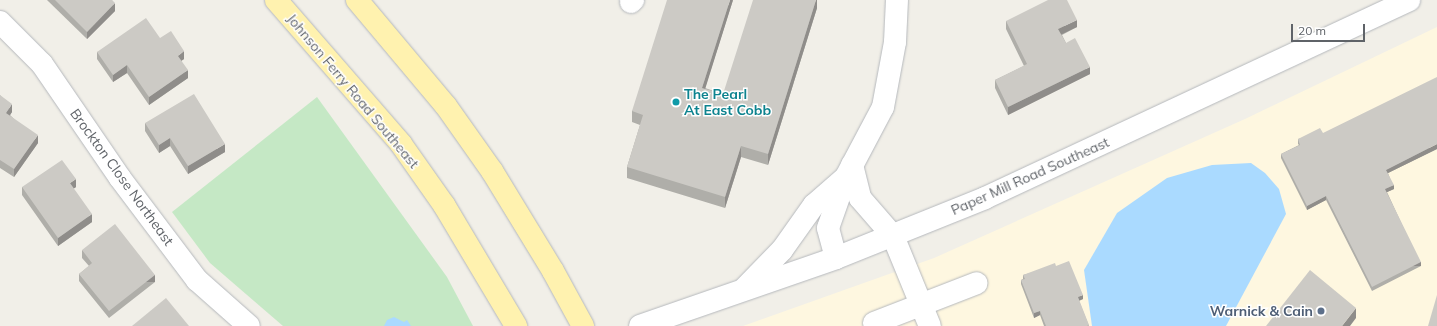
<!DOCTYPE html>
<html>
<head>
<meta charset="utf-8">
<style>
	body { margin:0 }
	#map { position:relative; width:1437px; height:326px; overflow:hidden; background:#f1efe8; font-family:Mulish,sans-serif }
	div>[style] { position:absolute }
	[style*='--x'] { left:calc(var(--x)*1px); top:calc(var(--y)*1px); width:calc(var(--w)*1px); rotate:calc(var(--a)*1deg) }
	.commercial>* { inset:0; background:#fef7e0 }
	.green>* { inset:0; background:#c5e8c5 }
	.water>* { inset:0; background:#aadaff }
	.roads { filter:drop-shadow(0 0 1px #b5b8bc) drop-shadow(0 0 1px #b5b8bc) }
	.minor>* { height:22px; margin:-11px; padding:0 11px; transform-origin:11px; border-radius:11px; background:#fff }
	.major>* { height:22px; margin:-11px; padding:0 11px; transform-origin:11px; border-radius:11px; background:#fff2af }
	.wall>* { inset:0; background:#afaea9 }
	.shaded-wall>* { inset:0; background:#8f8d8a; transform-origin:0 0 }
	.building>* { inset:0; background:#cccac5 }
	.dots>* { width:11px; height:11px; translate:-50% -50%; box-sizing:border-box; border:2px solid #fff; border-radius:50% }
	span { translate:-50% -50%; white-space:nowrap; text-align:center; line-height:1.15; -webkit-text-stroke:3px #fff; paint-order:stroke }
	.street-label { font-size:14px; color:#5f6368 }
	.culture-label { font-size:14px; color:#0d838f; font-weight:700 }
	.left { translate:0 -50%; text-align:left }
	.service-label { font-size:14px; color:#4e5e75; font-weight:700 }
	.right { translate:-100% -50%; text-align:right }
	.scale { position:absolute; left:1291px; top:24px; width:74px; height:18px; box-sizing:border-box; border:2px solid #5f6368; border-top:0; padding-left:5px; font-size:12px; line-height:14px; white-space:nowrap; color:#5f6368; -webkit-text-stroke:3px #fff; paint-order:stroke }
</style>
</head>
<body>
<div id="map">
	<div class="commercial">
		<i style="clip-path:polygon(1437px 27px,1437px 326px,743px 326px,934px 258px,1245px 119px)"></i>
	</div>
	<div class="green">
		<i style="clip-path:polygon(317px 97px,447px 277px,473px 326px,283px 326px,210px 263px,172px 212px)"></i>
	</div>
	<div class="water">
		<i style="clip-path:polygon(1251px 163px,1265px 173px,1279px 189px,1286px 214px,1226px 326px,1092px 326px,1084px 270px,1117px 213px,1167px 178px,1212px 165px)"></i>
		<i style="clip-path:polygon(394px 317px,404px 322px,407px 320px,411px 326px,384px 326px,387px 320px)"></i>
	</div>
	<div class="roads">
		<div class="minor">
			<i style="--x:631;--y:2;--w:3;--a:-45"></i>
			<i style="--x:0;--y:22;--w:59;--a:45"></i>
			<i style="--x:42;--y:64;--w:138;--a:55.6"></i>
			<i style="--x:120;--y:178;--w:128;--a:53"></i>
			<i style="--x:197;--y:280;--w:69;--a:41.5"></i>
			<i style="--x:852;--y:165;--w:34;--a:76"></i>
			<i style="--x:860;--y:198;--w:50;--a:49"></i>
			<i style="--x:893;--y:236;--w:97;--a:67.7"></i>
			<i style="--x:836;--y:258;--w:31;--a:-105"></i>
			<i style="--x:828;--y:228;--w:54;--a:-70.6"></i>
			<i style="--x:846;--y:177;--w:79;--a:-62.1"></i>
			<i style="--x:883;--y:107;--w:66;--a:-79.5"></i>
			<i style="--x:895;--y:42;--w:42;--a:-87.3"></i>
			<i style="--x:745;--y:288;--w:53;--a:-45.8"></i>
			<i style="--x:782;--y:250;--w:55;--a:-54.6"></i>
			<i style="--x:814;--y:205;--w:41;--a:-41.1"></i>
			<i style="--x:874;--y:323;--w:110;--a:-21.2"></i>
			<i style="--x:640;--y:326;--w:207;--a:-19.1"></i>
			<i style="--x:836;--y:258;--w:161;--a:-21.9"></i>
			<i style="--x:985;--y:198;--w:468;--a:-25"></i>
		</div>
		<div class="major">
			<i style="--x:276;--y:0;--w:191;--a:49"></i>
			<i style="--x:401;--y:144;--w:75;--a:54.8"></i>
			<i style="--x:444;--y:205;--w:141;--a:59.2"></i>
			<i style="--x:357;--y:0;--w:138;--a:50"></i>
			<i style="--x:446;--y:106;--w:80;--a:54.7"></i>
			<i style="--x:492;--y:171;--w:117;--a:58.6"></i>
			<i style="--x:553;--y:271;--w:63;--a:61.4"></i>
		</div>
	</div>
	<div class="wall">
		<i style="clip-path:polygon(47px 0,112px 0,115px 11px,87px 39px)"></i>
		<i style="clip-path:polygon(733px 0,705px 88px,723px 94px,817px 0,817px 8px,768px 165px,741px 157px,725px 208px,627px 178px,627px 167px,640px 125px,632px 122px,632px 111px)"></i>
		<i style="clip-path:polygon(1006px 21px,1077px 27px,1062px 35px,1066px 43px,1090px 74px,1008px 115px,995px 88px,995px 80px,1024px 66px,1006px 29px)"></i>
		<i style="clip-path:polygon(160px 38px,184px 59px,181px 61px,188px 78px,149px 105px,127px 73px,113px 82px,97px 59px,97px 52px)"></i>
		<i style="clip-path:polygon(0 95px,12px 112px,10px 115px,38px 143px,14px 177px,0 168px)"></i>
		<i style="clip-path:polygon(145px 123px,225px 152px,188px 174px,170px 146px,159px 153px,145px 131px)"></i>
		<i style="clip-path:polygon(1323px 133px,1437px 149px,1388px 173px,1394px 189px,1387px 192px,1421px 266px,1372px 291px,1326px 200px,1307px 210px,1281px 158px,1281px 154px,1299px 145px,1298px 144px,1298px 139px)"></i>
		<i style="clip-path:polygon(22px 187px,76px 187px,73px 189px,92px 222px,58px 246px,22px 195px)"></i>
		<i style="clip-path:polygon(82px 250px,155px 282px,109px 318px,79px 281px,79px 274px,89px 266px,82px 258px)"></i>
		<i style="clip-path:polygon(1056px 266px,1083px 299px,1079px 301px,1089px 326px,1044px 326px,1040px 315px,1034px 318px,1021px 284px,1021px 280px,1023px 279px,1023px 275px)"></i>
	</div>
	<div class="shaded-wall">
		<i style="clip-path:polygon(730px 0,733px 0,702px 99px,702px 88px)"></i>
		<i style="clip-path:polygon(816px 0,817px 0,817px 8px,768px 165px,768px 154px)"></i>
		<i style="clip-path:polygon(115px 3px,115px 11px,87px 39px,87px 32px)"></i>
		<i style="clip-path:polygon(1077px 20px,1077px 27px,1058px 36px,1058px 29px)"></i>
		<i style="clip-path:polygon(184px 51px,184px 59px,178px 63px,178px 56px)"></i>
		<i style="clip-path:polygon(127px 65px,127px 73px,113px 82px,113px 75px)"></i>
		<i style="clip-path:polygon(1090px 67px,1090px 74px,1008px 115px,1008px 107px)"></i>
		<i style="clip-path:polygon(188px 70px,188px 78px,149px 105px,149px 97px)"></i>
		<i style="clip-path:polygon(12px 104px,12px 112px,6px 121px,6px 113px)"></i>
		<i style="clip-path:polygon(38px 135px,38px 143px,14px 177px,14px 169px)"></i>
		<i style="clip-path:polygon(170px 138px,170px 146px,159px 153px,159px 145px)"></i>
		<i style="clip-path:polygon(225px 144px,225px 152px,188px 174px,188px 166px)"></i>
		<i style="clip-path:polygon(1437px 144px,1437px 149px,1386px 174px,1386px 170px)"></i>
		<i style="clip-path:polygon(741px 146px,741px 157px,725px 208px,725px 197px)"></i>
		<i style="clip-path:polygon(76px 179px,76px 187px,70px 191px,70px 183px)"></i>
		<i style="clip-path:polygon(1394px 185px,1394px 189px,1385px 193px,1385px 189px)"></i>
		<i style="clip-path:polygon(1326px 196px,1326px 200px,1307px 210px,1307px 206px)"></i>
		<i style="clip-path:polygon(92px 214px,92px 222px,58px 246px,58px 238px)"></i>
		<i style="left:1421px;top:262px;width:4px;height:55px;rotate:90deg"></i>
		<i style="left:155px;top:275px;width:7px;height:58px;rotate:90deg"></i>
		<i style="clip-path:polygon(1083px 295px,1083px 299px,1078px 301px,1078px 297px)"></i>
		<i style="clip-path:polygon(1356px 308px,1356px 318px,1350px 326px,1342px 326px)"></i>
		<i style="clip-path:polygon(1040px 311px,1040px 315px,1034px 318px,1034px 313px)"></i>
	</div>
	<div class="building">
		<i style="clip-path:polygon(55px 0,112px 0,115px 3px,87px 32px)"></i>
		<i style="clip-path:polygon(667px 0,730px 0,702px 88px,723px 94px,753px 0,816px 0,768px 154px,741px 146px,725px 197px,627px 167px,643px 115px,632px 111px)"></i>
		<i style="clip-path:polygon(1048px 0,1067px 0,1077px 20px,1058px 29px,1066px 43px,1075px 38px,1090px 67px,1008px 107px,995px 80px,1027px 64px,1006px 21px)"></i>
		<i style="clip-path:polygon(146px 18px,160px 38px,171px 31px,184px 51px,178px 56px,188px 70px,149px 97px,127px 65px,113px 75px,97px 52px)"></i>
		<i style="clip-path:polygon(1437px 77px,1437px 144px,1386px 170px,1394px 185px,1385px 189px,1421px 262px,1372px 287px,1326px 196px,1307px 206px,1281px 154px,1300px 145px,1298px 139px,1320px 128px,1323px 133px)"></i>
		<i style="clip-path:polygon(194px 94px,225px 144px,188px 166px,170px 138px,159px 145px,145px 123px)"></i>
		<i style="clip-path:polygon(0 95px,12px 104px,6px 113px,38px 135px,14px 169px,0 160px)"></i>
		<i style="clip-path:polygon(62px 160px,76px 179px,70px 183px,92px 214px,58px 238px,22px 187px)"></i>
		<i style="clip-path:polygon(115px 224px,155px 275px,109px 311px,79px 274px,92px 263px,82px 250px)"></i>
		<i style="clip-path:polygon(1069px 261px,1083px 295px,1078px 297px,1089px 325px,1087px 326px,1046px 326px,1040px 311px,1034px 313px,1021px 280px,1025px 279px,1023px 275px,1055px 263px,1056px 266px)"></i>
		<i style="clip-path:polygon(1310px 270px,1356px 308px,1342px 326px,1266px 326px)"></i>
		<i style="clip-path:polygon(1437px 295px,1437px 326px,1428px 326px)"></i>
		<i style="clip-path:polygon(166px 298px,189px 326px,132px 326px)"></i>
	</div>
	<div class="dots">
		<i style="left:676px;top:102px;background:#0f9aa8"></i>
		<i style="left:1321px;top:311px;background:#5c6f8a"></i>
	</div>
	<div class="street-label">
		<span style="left:353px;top:91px;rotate:50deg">Johnson Ferry Road Southeast</span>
		<span style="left:1030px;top:176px;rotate:-24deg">Paper Mill Road Southeast</span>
		<span style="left:122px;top:177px;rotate:54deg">Brockton Close Northeast</span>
	</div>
	<div class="culture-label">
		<span class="left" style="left:684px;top:102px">The Pearl<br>At East Cobb</span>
	</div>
	<div class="service-label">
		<span class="right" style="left:1313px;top:311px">Warnick &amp; Cain</span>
	</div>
	<div class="scale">20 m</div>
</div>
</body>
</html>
